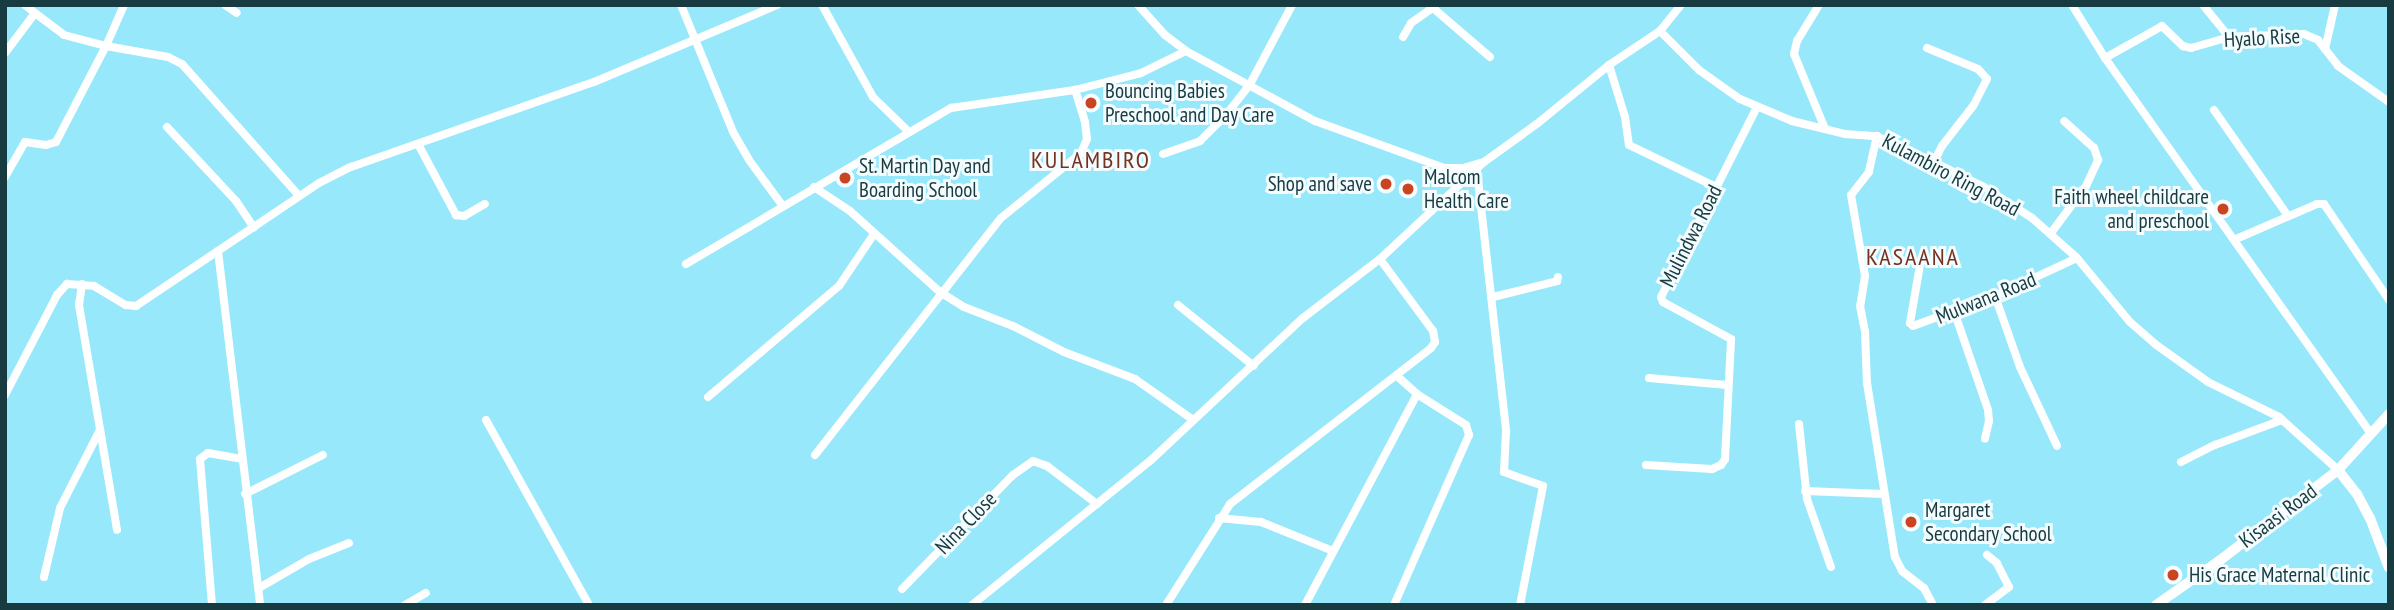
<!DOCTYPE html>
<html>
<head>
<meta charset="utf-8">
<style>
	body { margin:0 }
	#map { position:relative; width:2394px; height:610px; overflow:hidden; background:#97e8fb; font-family:"PT Sans Narrow",sans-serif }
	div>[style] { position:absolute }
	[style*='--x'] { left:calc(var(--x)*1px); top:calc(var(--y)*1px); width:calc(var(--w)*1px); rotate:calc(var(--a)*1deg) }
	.minor>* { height:8px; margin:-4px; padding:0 4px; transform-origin:4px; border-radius:4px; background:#fff }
	.tertiary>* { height:10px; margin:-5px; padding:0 5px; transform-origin:5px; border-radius:5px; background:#fff }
	.secondary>* { height:10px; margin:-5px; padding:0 5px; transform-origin:5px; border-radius:5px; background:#fff }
	.dots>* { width:19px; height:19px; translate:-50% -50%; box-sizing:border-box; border:4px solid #f4fcfe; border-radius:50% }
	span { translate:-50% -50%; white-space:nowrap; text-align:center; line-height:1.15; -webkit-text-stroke:6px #f4fcfe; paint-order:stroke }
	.street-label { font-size:21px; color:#183a41 }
	.poi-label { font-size:21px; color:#183a41 }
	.left { translate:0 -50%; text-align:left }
	.right { translate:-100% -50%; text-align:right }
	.quarter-label { font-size:24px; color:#763221; letter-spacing:2px }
	.frame { position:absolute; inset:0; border:7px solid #183a41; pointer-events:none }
</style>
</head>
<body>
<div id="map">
	<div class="minor">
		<i style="--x:225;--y:5;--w:14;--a:34"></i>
		<i style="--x:681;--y:5;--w:137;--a:67.7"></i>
		<i style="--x:733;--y:132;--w:32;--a:60"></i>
		<i style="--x:749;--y:160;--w:56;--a:53.7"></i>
		<i style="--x:822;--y:5;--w:105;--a:61"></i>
		<i style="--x:873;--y:97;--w:50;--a:44.2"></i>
		<i style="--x:1138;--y:5;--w:40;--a:48"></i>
		<i style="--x:1165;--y:35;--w:26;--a:37"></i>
		<i style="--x:1186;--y:51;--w:147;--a:28.5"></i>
		<i style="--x:1315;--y:121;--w:137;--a:20"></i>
		<i style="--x:1444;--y:168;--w:19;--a:0"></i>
		<i style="--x:1463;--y:168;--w:22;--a:-16"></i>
		<i style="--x:1819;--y:5;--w:42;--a:121.4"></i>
		<i style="--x:1797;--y:41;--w:13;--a:103"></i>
		<i style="--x:1794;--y:54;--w:81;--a:67.5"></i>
		<i style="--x:2072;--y:5;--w:62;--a:58.1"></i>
		<i style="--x:2105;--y:58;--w:460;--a:54.7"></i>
		<i style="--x:2203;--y:5;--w:41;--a:50.9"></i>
		<i style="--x:1433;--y:8;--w:75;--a:40.7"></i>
		<i style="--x:35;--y:13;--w:36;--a:37"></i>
		<i style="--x:64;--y:35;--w:43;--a:14.7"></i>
		<i style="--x:106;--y:46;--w:45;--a:-66.3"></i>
		<i style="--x:1660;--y:31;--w:55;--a:45"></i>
		<i style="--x:1699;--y:70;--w:50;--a:35.3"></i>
		<i style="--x:1740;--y:99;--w:56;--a:22.9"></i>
		<i style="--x:1792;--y:121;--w:55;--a:13.8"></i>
		<i style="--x:1845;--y:134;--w:32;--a:4"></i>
		<i style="--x:1877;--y:136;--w:21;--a:31"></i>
		<i style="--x:1895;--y:147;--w:42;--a:21"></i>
		<i style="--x:1934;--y:162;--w:56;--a:26.6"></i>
		<i style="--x:1984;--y:187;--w:57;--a:32.9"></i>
		<i style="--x:2032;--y:218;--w:60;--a:41.6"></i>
		<i style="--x:2077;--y:258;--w:83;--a:50.4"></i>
		<i style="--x:2130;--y:322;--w:33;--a:41"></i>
		<i style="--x:2155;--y:344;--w:65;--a:35.6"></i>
		<i style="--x:2208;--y:382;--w:79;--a:26.2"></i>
		<i style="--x:2279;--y:417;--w:79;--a:41.9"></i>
		<i style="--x:1403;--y:37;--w:16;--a:-60"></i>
		<i style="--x:1411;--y:23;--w:29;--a:-35"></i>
		<i style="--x:1927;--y:48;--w:55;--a:22.4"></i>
		<i style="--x:1978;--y:69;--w:13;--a:48"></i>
		<i style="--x:1987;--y:79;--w:30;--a:117"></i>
		<i style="--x:1973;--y:106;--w:51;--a:127.8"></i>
		<i style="--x:1942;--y:146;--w:18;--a:117"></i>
		<i style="--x:2325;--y:49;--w:45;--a:-77.2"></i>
		<i style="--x:5;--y:53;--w:50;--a:-53.1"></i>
		<i style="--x:35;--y:13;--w:13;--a:-141"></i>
		<i style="--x:2105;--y:58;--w:65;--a:-29.3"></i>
		<i style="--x:2162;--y:26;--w:29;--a:44"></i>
		<i style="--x:2183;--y:46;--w:8;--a:14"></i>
		<i style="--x:2191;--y:48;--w:40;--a:-16"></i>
		<i style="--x:2229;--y:37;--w:75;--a:-2.3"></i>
		<i style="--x:2304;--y:34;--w:15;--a:23"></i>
		<i style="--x:2318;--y:40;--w:33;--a:52"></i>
		<i style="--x:2338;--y:66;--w:62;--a:35.2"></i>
		<i style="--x:1609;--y:65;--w:54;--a:72.9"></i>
		<i style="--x:1625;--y:117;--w:28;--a:82"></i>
		<i style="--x:1629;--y:145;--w:97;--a:25.8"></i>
		<i style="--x:2214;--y:110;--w:129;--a:55.1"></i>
		<i style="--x:167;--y:127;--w:101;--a:47"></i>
		<i style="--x:236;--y:201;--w:32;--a:56"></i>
		<i style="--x:1877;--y:136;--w:37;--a:103"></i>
		<i style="--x:1869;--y:172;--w:29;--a:128"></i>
		<i style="--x:1851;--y:195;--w:82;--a:80.2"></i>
		<i style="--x:1865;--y:276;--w:30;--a:99"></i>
		<i style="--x:1860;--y:306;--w:26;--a:79"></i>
		<i style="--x:1865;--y:332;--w:51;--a:87.8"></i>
		<i style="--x:1867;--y:383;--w:176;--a:80.9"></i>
		<i style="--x:1895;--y:557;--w:16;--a:63"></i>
		<i style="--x:1902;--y:571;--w:28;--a:38"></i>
		<i style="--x:1924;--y:588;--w:19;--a:62"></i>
		<i style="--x:418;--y:144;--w:81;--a:61.8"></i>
		<i style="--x:456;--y:215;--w:8;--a:7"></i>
		<i style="--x:464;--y:216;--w:24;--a:-30"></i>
		<i style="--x:1163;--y:154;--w:39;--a:-19"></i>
		<i style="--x:1200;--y:141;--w:37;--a:-45"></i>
		<i style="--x:1226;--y:115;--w:37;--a:-52"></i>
		<i style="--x:1249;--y:86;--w:92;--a:-62"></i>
		<i style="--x:1477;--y:171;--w:262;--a:83.6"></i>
		<i style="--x:1506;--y:431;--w:41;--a:92.8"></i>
		<i style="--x:1504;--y:472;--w:41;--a:19.7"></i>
		<i style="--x:1543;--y:486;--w:121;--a:100.9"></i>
		<i style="--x:5;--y:177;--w:40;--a:-60.3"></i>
		<i style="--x:25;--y:142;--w:21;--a:8"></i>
		<i style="--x:46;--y:145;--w:10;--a:-17"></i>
		<i style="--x:56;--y:142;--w:108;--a:-62.5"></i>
		<i style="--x:106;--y:46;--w:63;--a:10.1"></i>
		<i style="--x:168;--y:57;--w:16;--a:27"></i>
		<i style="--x:182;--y:64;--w:176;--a:48.4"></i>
		<i style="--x:814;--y:187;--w:43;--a:33.7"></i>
		<i style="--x:850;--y:211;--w:121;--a:42"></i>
		<i style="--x:940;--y:292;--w:28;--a:32"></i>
		<i style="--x:964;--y:307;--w:53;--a:21.2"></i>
		<i style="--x:1013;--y:326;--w:57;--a:27"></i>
		<i style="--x:1064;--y:352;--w:76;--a:20.8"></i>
		<i style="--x:1135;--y:379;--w:70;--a:35.1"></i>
		<i style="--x:2051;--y:233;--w:59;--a:-53.3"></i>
		<i style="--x:2086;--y:186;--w:29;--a:-65"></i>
		<i style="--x:2098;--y:160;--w:13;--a:-108"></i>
		<i style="--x:2094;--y:148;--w:40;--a:-138"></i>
		<i style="--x:2236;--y:239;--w:88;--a:-23.4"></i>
		<i style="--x:2317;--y:204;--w:7;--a:0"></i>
		<i style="--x:2324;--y:204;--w:116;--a:55.9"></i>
		<i style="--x:218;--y:251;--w:356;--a:83.2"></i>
		<i style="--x:686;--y:264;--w:308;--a:-30.5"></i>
		<i style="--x:951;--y:108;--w:125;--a:-8.3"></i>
		<i style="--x:1075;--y:90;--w:68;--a:-14.4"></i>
		<i style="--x:1141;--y:73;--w:50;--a:-26.1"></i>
		<i style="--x:1920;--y:265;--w:59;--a:99.8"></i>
		<i style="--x:1910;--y:323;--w:4;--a:45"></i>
		<i style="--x:1913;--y:326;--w:87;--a:-20.1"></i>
		<i style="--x:1995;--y:296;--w:90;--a:-24.9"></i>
		<i style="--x:82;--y:284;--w:21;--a:98"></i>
		<i style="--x:79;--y:305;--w:228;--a:80.4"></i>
		<i style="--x:1995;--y:296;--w:75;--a:70.6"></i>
		<i style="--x:2020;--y:367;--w:87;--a:64.9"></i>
		<i style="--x:1493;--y:297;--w:66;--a:-14"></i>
		<i style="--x:1557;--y:281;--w:4;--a:-76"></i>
		<i style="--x:1178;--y:305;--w:97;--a:38.8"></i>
		<i style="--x:1954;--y:311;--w:105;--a:71"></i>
		<i style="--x:1988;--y:410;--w:11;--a:85"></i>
		<i style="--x:1989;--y:421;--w:18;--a:103"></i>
		<i style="--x:1649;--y:378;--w:78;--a:5.1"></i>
		<i style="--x:5;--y:395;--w:113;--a:-62.5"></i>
		<i style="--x:57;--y:295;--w:15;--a:-48"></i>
		<i style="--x:67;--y:284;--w:27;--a:4"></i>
		<i style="--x:94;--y:286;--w:37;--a:31"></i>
		<i style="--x:126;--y:305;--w:10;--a:6"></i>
		<i style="--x:136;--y:306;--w:220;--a:-33.9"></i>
		<i style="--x:319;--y:183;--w:36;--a:-27"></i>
		<i style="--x:351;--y:167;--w:257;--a:-19.3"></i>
		<i style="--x:594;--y:82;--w:199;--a:-22.8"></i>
		<i style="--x:708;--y:397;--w:172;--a:-40.3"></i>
		<i style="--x:839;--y:286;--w:63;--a:-56.1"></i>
		<i style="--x:486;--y:420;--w:212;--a:60.9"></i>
		<i style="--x:1799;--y:424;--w:75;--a:83.9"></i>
		<i style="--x:1807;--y:499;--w:72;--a:70.6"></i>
		<i style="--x:815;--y:455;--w:301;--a:-51.9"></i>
		<i style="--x:1001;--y:218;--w:103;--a:-39.1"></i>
		<i style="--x:1081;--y:153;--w:15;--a:-67"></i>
		<i style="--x:1087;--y:139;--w:17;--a:-97"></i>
		<i style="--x:1085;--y:122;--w:34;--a:-107"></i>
		<i style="--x:2181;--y:462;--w:38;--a:-27"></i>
		<i style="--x:2215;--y:445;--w:72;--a:-20.5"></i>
		<i style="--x:1646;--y:465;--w:66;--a:3.5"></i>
		<i style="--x:1712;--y:469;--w:10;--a:-24"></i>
		<i style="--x:1721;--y:465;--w:7;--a:-56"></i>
		<i style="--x:1725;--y:459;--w:120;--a:-87.1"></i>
		<i style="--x:1731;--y:339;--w:77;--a:-151.4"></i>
		<i style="--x:1663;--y:302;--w:5;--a:-112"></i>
		<i style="--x:1661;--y:297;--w:213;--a:-63.2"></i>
		<i style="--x:1805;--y:491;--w:79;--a:2.2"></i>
		<i style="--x:245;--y:494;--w:87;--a:-26.6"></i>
		<i style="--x:1219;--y:518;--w:42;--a:5.4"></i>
		<i style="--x:1261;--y:522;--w:78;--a:21.9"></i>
		<i style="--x:44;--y:577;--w:71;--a:-76.9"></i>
		<i style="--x:60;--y:508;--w:88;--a:-62.9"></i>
		<i style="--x:259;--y:588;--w:58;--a:-30.1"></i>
		<i style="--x:309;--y:559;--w:43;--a:-21.8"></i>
		<i style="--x:902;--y:589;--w:159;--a:-45.8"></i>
		<i style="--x:1013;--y:475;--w:24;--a:-35"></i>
		<i style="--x:1033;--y:461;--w:15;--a:20"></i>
		<i style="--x:1047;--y:466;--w:63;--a:37.2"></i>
		<i style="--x:212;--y:605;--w:146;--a:-94.7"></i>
		<i style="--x:200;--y:459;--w:10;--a:-37"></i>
		<i style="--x:208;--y:453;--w:34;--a:10"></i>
		<i style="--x:405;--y:605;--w:24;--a:-30"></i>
		<i style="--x:972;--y:605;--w:229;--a:-39"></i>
		<i style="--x:1150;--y:461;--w:209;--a:-43.1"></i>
		<i style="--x:1303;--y:318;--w:97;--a:-37.5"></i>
		<i style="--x:1380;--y:259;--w:142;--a:-43"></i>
		<i style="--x:1484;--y:162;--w:67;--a:-35.8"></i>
		<i style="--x:1538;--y:123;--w:92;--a:-39.2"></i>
		<i style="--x:1609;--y:65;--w:61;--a:-33.7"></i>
		<i style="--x:1660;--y:31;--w:33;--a:-51"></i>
		<i style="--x:1166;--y:605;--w:120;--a:-57.6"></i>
		<i style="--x:1230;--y:504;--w:254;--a:-37.8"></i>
		<i style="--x:1431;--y:348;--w:7;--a:-56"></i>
		<i style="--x:1435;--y:342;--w:11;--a:-100"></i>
		<i style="--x:1433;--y:331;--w:89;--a:-126.4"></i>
		<i style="--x:1305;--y:605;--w:239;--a:-62"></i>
		<i style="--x:1394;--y:605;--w:186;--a:-66.2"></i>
		<i style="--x:1469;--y:435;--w:10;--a:-107"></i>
		<i style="--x:1466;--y:425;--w:58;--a:-147.7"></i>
		<i style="--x:1417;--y:394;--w:28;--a:-138"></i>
		<i style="--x:1985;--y:605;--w:30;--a:-37"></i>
		<i style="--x:2009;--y:587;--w:27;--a:-117"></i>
		<i style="--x:1997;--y:563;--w:13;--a:-141"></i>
	</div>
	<div class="tertiary">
		<i style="--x:2338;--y:470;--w:31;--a:52"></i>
		<i style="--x:2357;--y:494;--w:27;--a:62"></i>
		<i style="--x:2370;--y:518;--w:53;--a:69.2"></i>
	</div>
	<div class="secondary">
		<i style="--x:2156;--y:605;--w:77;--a:-34.9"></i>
		<i style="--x:2219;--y:561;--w:150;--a:-37.4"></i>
		<i style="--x:2338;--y:470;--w:76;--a:-47.7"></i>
	</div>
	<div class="dots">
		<i style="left:1091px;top:103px;background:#cc4320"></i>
		<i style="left:845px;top:178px;background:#cc4320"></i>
		<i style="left:1386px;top:184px;background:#cc4320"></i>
		<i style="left:1408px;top:189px;background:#cc4320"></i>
		<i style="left:2223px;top:209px;background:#cc4320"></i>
		<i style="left:1911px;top:522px;background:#cc4320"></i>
		<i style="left:2173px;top:575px;background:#cc4320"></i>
	</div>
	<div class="street-label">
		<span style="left:2262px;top:38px;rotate:-3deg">Hyalo Rise</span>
		<span style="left:1951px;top:175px;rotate:28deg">Kulambiro Ring Road</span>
		<span style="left:1691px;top:236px;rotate:-63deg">Mulindwa Road</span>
		<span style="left:1986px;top:298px;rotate:-22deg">Mulwana Road</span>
		<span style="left:2278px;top:516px;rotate:-37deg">Kisaasi Road</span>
		<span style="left:966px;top:523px;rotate:-46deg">Nina Close</span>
	</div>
	<div class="poi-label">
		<span class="left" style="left:1105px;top:103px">Bouncing Babies<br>Preschool and Day Care</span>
		<span class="left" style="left:859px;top:178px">St. Martin Day and<br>Boarding School</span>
		<span class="left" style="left:1424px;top:189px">Malcom<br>Health Care</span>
		<span class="right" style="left:1372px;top:184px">Shop and save</span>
		<span class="right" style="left:2209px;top:209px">Faith wheel childcare<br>and preschool</span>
		<span class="left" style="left:1925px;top:522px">Margaret<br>Secondary School</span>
		<span class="left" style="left:2189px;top:575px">His Grace Maternal Clinic</span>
	</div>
	<div class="quarter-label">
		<span style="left:1091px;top:160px">KULAMBIRO</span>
		<span style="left:1913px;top:257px">KASAANA</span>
	</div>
	<div class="frame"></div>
</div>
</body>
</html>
